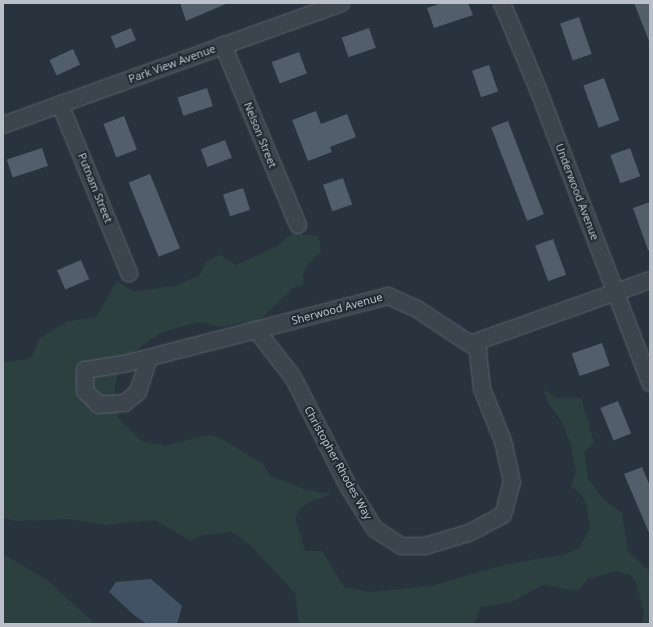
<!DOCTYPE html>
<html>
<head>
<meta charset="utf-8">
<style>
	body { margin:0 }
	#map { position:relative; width:653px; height:627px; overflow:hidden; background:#29333e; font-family:"Noto Sans",sans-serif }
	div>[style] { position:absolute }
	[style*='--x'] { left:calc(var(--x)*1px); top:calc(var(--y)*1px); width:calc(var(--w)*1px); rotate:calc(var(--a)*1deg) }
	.green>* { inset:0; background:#2c4040 }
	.water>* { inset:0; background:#415265 }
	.building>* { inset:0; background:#525e69; transform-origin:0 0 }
	.roads { filter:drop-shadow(0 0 1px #5a636c) drop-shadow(0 0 1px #5a636c) }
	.street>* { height:16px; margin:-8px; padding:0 8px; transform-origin:8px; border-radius:8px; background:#3c454e }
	span { translate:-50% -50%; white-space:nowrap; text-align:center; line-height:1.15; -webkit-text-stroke:4px #212a33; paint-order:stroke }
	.street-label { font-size:11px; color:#b9c0c9 }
	.frame { position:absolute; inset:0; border:4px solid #b9c0c9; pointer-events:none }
</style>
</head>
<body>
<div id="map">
	<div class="green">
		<i style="clip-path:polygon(293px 233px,318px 236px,321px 252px,307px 264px,303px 275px,304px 285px,294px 287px,256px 324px,242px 322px,223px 327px,198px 322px,160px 333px,131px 354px,118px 373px,114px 391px,118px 418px,142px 441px,165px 446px,206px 435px,217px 436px,263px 464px,269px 475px,306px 490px,332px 494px,311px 501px,300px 509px,295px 517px,305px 551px,322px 551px,344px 587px,369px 592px,431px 586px,507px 564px,563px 555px,579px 548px,590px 529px,587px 507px,582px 495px,571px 486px,576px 472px,571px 445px,561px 420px,548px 403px,544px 389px,555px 398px,581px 398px,594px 443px,585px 452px,588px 478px,604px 500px,622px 513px,628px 551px,650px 572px,650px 624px,642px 624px,644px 612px,636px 582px,630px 575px,615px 571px,588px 579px,578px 591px,542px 585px,510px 603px,481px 607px,474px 624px,299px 624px,295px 593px,251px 546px,232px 532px,202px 535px,191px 541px,154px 520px,104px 525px,68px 519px,16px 521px,3px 518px,3px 362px,24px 360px,32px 356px,39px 339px,66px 322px,96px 317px,117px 281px,134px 292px,178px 285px,200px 275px,206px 262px,219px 255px,236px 265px,277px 246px)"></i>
		<i style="clip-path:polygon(3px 554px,46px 579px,95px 624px,3px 624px)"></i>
	</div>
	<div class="water">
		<i style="clip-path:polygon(151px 579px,182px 606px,177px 624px,147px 624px,134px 615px,109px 592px,116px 582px)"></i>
	</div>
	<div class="building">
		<i style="clip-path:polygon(180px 3px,228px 3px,186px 21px)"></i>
		<i style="clip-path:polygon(442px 3px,468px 3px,473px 15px,434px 28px,427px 8px)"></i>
		<i style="clip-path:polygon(634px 3px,650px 3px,650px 41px,649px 41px)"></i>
		<i style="left:579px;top:17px;width:39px;height:20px;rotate:71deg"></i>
		<i style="left:131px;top:28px;width:13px;height:22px;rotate:67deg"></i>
		<i style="left:369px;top:28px;width:21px;height:29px;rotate:71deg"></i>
		<i style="left:73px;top:49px;width:17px;height:26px;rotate:65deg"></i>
		<i style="left:299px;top:52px;width:23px;height:29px;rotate:70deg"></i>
		<i style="left:489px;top:65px;width:28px;height:18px;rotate:71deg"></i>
		<i style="left:604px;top:78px;width:45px;height:22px;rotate:70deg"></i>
		<i style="left:207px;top:88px;width:19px;height:31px;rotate:72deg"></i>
		<i style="clip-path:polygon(316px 111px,321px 124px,347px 114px,356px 137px,330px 147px,332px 152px,308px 161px,292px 120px)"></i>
		<i style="left:124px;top:116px;width:36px;height:22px;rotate:69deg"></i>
		<i style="left:508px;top:121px;width:100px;height:18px;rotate:69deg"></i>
		<i style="left:225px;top:140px;width:19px;height:26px;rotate:69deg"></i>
		<i style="left:42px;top:148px;width:19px;height:37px;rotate:72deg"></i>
		<i style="left:630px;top:148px;width:30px;height:21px;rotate:70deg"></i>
		<i style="left:150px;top:174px;width:80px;height:23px;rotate:68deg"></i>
		<i style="left:343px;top:178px;width:28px;height:21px;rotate:71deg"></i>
		<i style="left:243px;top:188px;width:23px;height:21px;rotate:72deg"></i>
		<i style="clip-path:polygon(650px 202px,650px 250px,648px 250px,633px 208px)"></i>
		<i style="left:553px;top:239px;width:38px;height:19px;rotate:70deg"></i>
		<i style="left:81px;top:260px;width:21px;height:26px;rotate:67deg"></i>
		<i style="left:602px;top:343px;width:24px;height:32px;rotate:71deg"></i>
		<i style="left:618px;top:401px;width:35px;height:19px;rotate:68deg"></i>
		<i style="clip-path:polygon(642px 467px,650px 486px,650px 535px,624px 474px)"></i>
	</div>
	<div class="roads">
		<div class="street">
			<i style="--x:502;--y:3;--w:93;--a:67.3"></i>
			<i style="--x:538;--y:89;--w:315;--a:69.1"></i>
			<i style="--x:223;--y:45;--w:195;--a:67.4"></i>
			<i style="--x:60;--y:104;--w:183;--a:67.8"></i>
			<i style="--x:3;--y:125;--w:359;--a:-19.8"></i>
			<i style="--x:257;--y:331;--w:58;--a:52"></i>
			<i style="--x:293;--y:377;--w:122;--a:63.2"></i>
			<i style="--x:348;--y:486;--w:51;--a:57.9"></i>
			<i style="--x:375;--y:529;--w:31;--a:33"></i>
			<i style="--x:401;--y:546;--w:24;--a:0"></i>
			<i style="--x:425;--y:546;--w:46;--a:-16.5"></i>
			<i style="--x:469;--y:533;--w:38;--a:-28"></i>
			<i style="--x:503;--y:515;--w:34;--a:-75"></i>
			<i style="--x:512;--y:482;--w:42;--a:-102.4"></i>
			<i style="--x:503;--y:441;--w:56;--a:-112"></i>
			<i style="--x:482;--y:389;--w:47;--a:-96.1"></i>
			<i style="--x:149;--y:358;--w:36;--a:108"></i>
			<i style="--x:138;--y:392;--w:17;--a:140"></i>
			<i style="--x:125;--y:403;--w:26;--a:176"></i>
			<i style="--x:99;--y:405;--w:20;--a:-135"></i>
			<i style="--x:85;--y:391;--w:21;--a:-90"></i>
			<i style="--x:85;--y:370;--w:39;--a:-9"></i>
			<i style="--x:124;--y:364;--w:273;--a:-14.4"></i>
			<i style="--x:388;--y:296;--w:32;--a:24"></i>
			<i style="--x:417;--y:309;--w:64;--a:33.4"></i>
			<i style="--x:470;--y:344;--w:191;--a:-19.6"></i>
		</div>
	</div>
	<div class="street-label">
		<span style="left:172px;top:64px;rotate:-20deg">Park View Avenue</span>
		<span style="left:260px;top:135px;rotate:68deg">Nelson Street</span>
		<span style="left:95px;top:188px;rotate:68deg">Putnam Street</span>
		<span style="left:577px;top:192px;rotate:69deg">Underwood Avenue</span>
		<span style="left:337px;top:309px;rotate:-15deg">Sherwood Avenue</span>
		<span style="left:338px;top:463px;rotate:61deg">Christopher Rhodes Way</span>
	</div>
	<div class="frame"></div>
</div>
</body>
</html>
